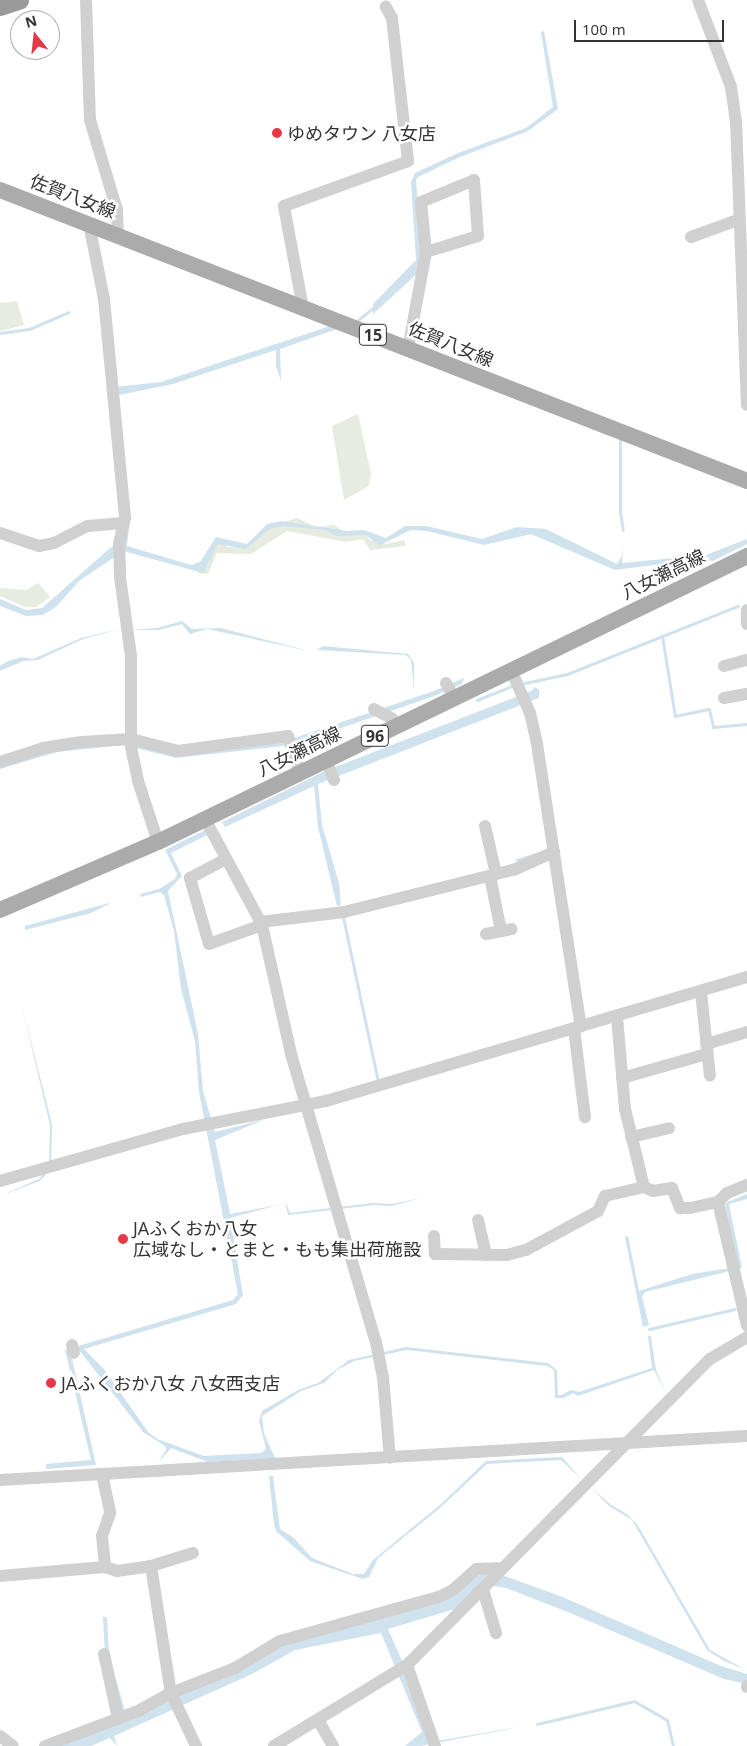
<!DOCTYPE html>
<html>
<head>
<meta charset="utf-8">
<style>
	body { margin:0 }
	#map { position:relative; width:747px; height:1746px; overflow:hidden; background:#fff; font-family:"Open Sans","Noto Sans JP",sans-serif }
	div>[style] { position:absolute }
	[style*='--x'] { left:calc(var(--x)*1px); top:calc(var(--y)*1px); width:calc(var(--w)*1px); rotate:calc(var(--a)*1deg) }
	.green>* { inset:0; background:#e6ecdf }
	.water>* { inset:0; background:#cfe2ee }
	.stream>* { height:3px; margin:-1.5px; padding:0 1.5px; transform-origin:1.5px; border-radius:1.5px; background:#cfe2ee }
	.minor>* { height:12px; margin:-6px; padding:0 6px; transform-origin:6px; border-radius:6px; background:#d0d0d0 }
	.major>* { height:16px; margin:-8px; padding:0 8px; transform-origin:8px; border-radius:8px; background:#ababab }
	.highway>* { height:19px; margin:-9.5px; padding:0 9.5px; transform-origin:9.5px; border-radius:9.5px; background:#9a9a9a }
	.dots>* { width:14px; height:14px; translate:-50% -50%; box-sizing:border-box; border:2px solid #fff; border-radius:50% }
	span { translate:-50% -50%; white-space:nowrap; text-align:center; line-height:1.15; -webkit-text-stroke:5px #fff; paint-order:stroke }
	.shield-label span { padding:1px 4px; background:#fff; border:1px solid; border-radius:4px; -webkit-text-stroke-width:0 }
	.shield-label { font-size:16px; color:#333; font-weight:700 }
	.poi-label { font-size:18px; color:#333 }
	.left { translate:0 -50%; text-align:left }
	.street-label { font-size:18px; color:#333 }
	.north { position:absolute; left:10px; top:10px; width:50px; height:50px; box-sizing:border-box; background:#fff; border:1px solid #adadad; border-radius:50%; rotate:344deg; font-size:14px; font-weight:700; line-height:20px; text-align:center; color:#333 }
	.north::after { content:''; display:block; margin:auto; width:18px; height:22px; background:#e63946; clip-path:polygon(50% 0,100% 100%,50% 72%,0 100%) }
	.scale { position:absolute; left:574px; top:20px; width:150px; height:22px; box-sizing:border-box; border:2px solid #333; border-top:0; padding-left:6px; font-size:15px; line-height:18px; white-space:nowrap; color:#333; -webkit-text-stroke:4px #fff; paint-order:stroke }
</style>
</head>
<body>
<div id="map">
	<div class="green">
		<i style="clip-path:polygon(17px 301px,24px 325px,0 331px,0 303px)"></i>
		<i style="clip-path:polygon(358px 414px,371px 474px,369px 486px,344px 500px,332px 426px)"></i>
		<i style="clip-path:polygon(297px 518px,316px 527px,334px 525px,344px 532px,362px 532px,370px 540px,386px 544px,404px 540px,406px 546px,370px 550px,363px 539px,346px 542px,287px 531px,251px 554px,217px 553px,208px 574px,198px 573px,212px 546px,222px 541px,228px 547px,249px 547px,263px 529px)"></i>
		<i style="clip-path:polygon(38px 583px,50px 597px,36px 607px,25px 607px,0 596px,0 588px,26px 590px)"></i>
	</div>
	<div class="water">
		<i style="clip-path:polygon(544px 31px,558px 109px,528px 131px,460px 157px,418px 177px,416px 180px,422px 248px,420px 271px,373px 314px,373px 304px,416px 260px,411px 182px,415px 173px,458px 153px,526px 128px,553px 107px,541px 32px)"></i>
		<i style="clip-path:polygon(330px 326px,337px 329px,280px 349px,281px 381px,276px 366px,276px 350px,173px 384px,119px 395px,130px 518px,127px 546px,191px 565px,200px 562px,216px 537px,247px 544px,267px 524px,281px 521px,347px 531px,364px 530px,386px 538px,405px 526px,426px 526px,482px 539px,517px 527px,546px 529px,617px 564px,622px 556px,624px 537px,622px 563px,706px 555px,747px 539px,747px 544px,713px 561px,699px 559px,615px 570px,531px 534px,484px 545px,427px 531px,411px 530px,380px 545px,365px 535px,336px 536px,326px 530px,282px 526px,270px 529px,246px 549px,218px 544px,203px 573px,123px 551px,79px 581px,57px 606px,43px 615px,26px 616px,0 606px,0 599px,26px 610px,42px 608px,110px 548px,121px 544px,114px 387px,161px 382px)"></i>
		<i style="clip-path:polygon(182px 621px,192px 629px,221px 628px,309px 651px,207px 629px,190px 634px,182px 624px,158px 630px,130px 630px,157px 628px)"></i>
		<i style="clip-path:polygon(123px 628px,83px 639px,38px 660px,23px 661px,0 671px,0 666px,8px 661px,22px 657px,33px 659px,81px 638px)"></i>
		<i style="clip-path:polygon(323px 646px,408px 654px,414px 663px,414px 690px,411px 660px,406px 655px,317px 650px)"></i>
		<i style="clip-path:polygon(464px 678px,462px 684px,432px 697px,291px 745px,176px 758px,124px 745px,57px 752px,0 769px,0 764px,42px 751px,112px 741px,178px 754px,291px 739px,434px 691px)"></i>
		<i style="clip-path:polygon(535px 687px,539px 690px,539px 698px,318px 784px,322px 825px,339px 883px,341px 905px,337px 906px,318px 827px,314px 786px,225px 827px,222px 822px,325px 771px,531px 691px)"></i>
		<i style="clip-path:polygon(205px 830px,207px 835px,171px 853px,182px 876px,168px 891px,198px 1034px,203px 1091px,215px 1132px,266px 1119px,215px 1140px,230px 1214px,278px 1205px,230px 1218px,243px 1295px,236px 1304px,84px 1349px,104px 1369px,148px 1432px,157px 1439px,204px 1456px,261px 1453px,266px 1449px,259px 1421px,262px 1411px,298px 1390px,318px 1383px,349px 1360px,406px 1347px,548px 1363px,557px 1370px,558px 1395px,561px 1395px,571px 1390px,579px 1392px,652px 1368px,648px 1336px,651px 1336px,656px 1370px,666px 1393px,654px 1370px,578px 1396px,573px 1393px,564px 1398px,555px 1398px,554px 1370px,547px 1366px,407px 1350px,354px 1361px,337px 1370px,324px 1383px,301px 1391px,262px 1416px,264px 1433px,275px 1458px,208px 1462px,171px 1448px,158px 1463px,166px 1450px,165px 1446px,143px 1432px,79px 1350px,71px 1354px,96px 1465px,46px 1469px,46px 1464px,91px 1460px,65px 1350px,233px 1300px,238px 1294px,199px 1092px,195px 1041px,181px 989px,174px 931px,164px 895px,160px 892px,141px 897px,140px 894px,159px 889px,175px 879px,177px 874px,165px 850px)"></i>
		<i style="clip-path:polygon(113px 902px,91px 913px,25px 930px,25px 926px)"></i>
		<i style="clip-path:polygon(21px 1002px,52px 1124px,51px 1169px,40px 1181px,0 1196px,39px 1179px,49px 1168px,50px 1125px)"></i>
		<i style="clip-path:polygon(747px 1194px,747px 1199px,729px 1204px,742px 1268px,645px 1292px,642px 1297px,649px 1325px,643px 1327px,625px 1237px,628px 1236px,639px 1291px,692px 1274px,730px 1268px,736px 1262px,725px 1203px)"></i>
		<i style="clip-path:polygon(421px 1198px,392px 1206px,375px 1205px,288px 1215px,285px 1201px,290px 1213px,372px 1203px,392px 1204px)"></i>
		<i style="clip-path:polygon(562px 1457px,581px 1479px,561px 1460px,487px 1464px,440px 1508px,378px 1558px,369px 1577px,363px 1579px,310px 1561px,276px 1531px,274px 1524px,269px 1476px,273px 1476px,280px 1529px,294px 1538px,312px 1558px,353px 1574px,364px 1574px,373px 1560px,441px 1504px,486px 1461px)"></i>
		<i style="clip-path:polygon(591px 1487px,610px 1504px,628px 1515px,637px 1524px,710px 1650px,744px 1669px,724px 1661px,707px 1650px,632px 1520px,609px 1506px)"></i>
		<i style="clip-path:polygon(486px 1572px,502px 1575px,560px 1596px,721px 1666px,747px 1674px,747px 1684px,724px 1679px,568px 1612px,506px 1588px,493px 1586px,455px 1609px,388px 1629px,437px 1741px,531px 1725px,420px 1746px,405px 1746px,422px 1732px,381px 1633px,295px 1650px,252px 1674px,114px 1736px,117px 1746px,110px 1738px,91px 1746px,55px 1746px,123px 1720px,105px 1655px,103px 1617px,107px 1617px,109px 1655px,127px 1718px,281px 1645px,365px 1622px)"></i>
	</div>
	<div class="stream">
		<i style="--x:358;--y:320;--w:22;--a:-39"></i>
		<i style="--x:0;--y:333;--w:29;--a:-8"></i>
		<i style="--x:29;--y:329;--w:43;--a:-23"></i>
		<i style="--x:620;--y:439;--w:73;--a:90"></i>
		<i style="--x:620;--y:512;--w:18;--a:81"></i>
		<i style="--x:662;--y:636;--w:81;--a:80.8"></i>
		<i style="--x:675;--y:716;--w:35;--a:-12"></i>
		<i style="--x:709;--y:709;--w:18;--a:77"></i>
		<i style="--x:713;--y:727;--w:34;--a:-5"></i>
		<i style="--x:520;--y:684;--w:48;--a:-12"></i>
		<i style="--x:567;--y:674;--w:184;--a:-21.7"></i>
		<i style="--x:477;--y:700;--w:40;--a:-22"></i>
		<i style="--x:517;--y:860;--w:19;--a:-18"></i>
		<i style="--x:343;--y:917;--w:169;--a:78"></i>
		<i style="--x:649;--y:1329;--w:88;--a:-13.1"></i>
		<i style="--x:537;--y:1724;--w:100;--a:-13.3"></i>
		<i style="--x:634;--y:1701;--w:38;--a:30"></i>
		<i style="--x:667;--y:1720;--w:27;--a:77"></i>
	</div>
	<div class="minor">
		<i style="--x:86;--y:0;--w:120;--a:88.1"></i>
		<i style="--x:90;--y:120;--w:94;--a:73.3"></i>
		<i style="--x:117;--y:210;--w:25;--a:88"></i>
		<i style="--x:698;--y:0;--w:93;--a:69.2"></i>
		<i style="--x:731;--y:87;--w:34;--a:82"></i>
		<i style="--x:736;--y:121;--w:284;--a:87.8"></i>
		<i style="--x:89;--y:224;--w:76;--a:78.7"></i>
		<i style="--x:104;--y:299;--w:220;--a:84.5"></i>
		<i style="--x:125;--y:518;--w:28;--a:103"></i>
		<i style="--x:119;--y:545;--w:32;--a:88"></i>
		<i style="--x:120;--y:577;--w:80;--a:82.1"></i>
		<i style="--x:131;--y:656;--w:91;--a:90"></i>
		<i style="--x:131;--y:747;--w:35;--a:78"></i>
		<i style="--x:138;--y:781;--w:64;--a:71.8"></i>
		<i style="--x:691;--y:237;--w:50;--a:-19.9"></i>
		<i style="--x:303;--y:308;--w:104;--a:-100.6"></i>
		<i style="--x:284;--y:206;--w:132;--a:-19.9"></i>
		<i style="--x:408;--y:161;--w:144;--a:-96.4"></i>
		<i style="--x:392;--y:18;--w:13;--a:-119"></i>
		<i style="--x:408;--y:349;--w:99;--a:-79.5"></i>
		<i style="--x:426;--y:252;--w:50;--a:-95.7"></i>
		<i style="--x:421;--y:202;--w:57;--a:-22.5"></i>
		<i style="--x:474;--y:180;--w:56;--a:85.9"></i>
		<i style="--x:478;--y:236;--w:54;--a:162.9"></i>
		<i style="--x:0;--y:533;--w:41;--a:18.4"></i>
		<i style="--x:39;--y:546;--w:15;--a:-11"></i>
		<i style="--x:54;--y:543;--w:38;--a:-27"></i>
		<i style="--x:88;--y:526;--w:35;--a:-5"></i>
		<i style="--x:747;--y:610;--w:14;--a:90"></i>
		<i style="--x:724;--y:666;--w:24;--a:-15"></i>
		<i style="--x:511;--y:670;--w:47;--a:66.2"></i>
		<i style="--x:530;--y:713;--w:32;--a:77"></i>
		<i style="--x:537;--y:744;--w:286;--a:81.2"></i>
		<i style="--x:446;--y:683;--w:9;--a:63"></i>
		<i style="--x:724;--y:698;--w:23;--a:-10"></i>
		<i style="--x:374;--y:709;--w:21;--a:28"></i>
		<i style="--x:0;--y:762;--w:45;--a:-18"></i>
		<i style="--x:43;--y:748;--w:39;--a:-9"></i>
		<i style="--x:82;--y:742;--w:49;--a:-3.5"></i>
		<i style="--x:131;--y:739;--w:49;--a:14.3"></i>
		<i style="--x:178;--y:751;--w:111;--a:-7.8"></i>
		<i style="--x:288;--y:736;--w:32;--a:72"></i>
		<i style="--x:329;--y:767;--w:14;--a:69"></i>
		<i style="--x:205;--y:819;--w:120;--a:61.7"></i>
		<i style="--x:262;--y:925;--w:56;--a:160.3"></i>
		<i style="--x:209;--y:944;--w:69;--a:-106.1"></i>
		<i style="--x:190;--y:878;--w:41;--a:-27.8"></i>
		<i style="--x:485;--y:826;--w:49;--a:77.1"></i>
		<i style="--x:490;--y:876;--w:56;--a:78.7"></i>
		<i style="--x:260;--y:922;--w:85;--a:-6.8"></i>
		<i style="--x:344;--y:912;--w:177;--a:-14"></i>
		<i style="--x:516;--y:869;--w:42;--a:-24.1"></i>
		<i style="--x:262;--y:925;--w:132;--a:77.3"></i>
		<i style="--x:291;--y:1054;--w:300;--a:73.6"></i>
		<i style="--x:376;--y:1342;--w:36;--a:79"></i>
		<i style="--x:383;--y:1377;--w:81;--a:85.1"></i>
		<i style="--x:486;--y:934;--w:26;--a:-11"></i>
		<i style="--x:701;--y:992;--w:84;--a:83.9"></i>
		<i style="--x:617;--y:1017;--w:92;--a:85"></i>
		<i style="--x:625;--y:1109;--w:80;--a:76.3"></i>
		<i style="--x:574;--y:1029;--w:89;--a:82.9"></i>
		<i style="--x:706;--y:1044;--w:43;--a:-16.3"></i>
		<i style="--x:622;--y:1078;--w:88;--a:-15.8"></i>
		<i style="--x:631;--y:1137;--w:39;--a:-13"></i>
		<i style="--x:0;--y:1181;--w:190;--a:-15.9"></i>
		<i style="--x:183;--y:1129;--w:146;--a:-11.1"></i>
		<i style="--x:326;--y:1101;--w:439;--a:-16.4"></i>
		<i style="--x:718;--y:1202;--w:127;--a:76.8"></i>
		<i style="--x:478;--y:1220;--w:36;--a:77"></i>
		<i style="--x:434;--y:1236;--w:18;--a:87"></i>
		<i style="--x:435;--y:1254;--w:72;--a:0.8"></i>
		<i style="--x:507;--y:1255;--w:20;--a:-15"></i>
		<i style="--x:526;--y:1250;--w:82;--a:-28.4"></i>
		<i style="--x:598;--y:1211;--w:17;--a:-65"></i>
		<i style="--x:605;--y:1196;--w:40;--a:-13"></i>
		<i style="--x:644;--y:1187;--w:10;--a:24"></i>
		<i style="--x:653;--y:1191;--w:19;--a:-9"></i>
		<i style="--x:672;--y:1188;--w:22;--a:68"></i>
		<i style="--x:680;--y:1208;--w:10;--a:0"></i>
		<i style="--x:690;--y:1208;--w:29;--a:-12"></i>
		<i style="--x:718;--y:1202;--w:13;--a:-45"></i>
		<i style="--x:727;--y:1193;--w:22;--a:-22"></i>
		<i style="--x:72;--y:1345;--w:8;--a:76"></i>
		<i style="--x:102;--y:1474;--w:40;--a:78"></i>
		<i style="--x:110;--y:1513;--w:24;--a:109"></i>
		<i style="--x:102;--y:1536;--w:31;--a:84"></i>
		<i style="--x:0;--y:1480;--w:748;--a:-3.37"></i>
		<i style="--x:151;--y:1566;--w:44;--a:-17.2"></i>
		<i style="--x:0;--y:1576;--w:105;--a:-4.9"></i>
		<i style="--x:105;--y:1567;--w:13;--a:18"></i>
		<i style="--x:117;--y:1571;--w:34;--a:-8"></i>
		<i style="--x:151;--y:1566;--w:129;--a:81.1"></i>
		<i style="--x:171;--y:1693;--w:59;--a:64.7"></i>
		<i style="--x:477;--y:1593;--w:7;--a:0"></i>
		<i style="--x:484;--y:1593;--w:42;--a:73.3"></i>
		<i style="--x:104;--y:1654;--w:66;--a:77.7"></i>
		<i style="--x:407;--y:1665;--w:86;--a:70.9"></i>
		<i style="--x:747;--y:1686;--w:1;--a:90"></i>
		<i style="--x:318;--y:1720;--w:30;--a:60"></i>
		<i style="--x:0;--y:1736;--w:16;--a:38"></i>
		<i style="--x:45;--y:1746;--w:99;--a:-20.6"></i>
		<i style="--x:138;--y:1711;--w:38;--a:-29"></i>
		<i style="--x:171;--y:1693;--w:69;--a:-21.3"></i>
		<i style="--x:235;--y:1668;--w:52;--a:-31"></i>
		<i style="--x:280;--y:1641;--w:165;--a:-15.5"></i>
		<i style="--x:439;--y:1597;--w:16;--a:-27"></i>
		<i style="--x:453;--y:1590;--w:31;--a:-42"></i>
		<i style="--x:476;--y:1569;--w:23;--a:-2"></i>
		<i style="--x:274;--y:1746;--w:156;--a:-31.3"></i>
		<i style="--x:407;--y:1665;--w:431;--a:-45.3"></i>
		<i style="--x:710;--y:1359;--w:43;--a:-30.7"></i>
	</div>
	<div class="major">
		<i style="--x:0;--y:190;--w:802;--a:21.28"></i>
		<i style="--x:0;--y:910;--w:172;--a:-23.3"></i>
		<i style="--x:158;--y:842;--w:655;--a:-25.9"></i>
	</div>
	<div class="highway">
		<i style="--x:0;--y:6;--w:20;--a:-18"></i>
	</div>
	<div class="dots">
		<i style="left:277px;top:133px;background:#e63946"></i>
		<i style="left:123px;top:1239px;background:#e63946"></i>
		<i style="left:51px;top:1383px;background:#e63946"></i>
	</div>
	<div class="shield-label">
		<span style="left:373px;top:335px">15</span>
		<span style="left:375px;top:736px">96</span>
	</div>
	<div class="poi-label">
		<span class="left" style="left:287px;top:133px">ゆめタウン 八女店</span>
		<span class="left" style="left:133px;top:1239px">JAふくおか八女<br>広域なし・とまと・もも集出荷施設</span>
		<span class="left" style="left:61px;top:1383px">JAふくおか八女 八女西支店</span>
	</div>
	<div class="street-label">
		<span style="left:73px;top:196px;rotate:21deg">佐賀八女線</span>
		<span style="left:451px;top:344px;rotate:22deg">佐賀八女線</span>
		<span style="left:663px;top:574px;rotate:-26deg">八女瀬高線</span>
		<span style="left:299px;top:751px;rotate:-26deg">八女瀬高線</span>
	</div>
	<div class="north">N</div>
	<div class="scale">100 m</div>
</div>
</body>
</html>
